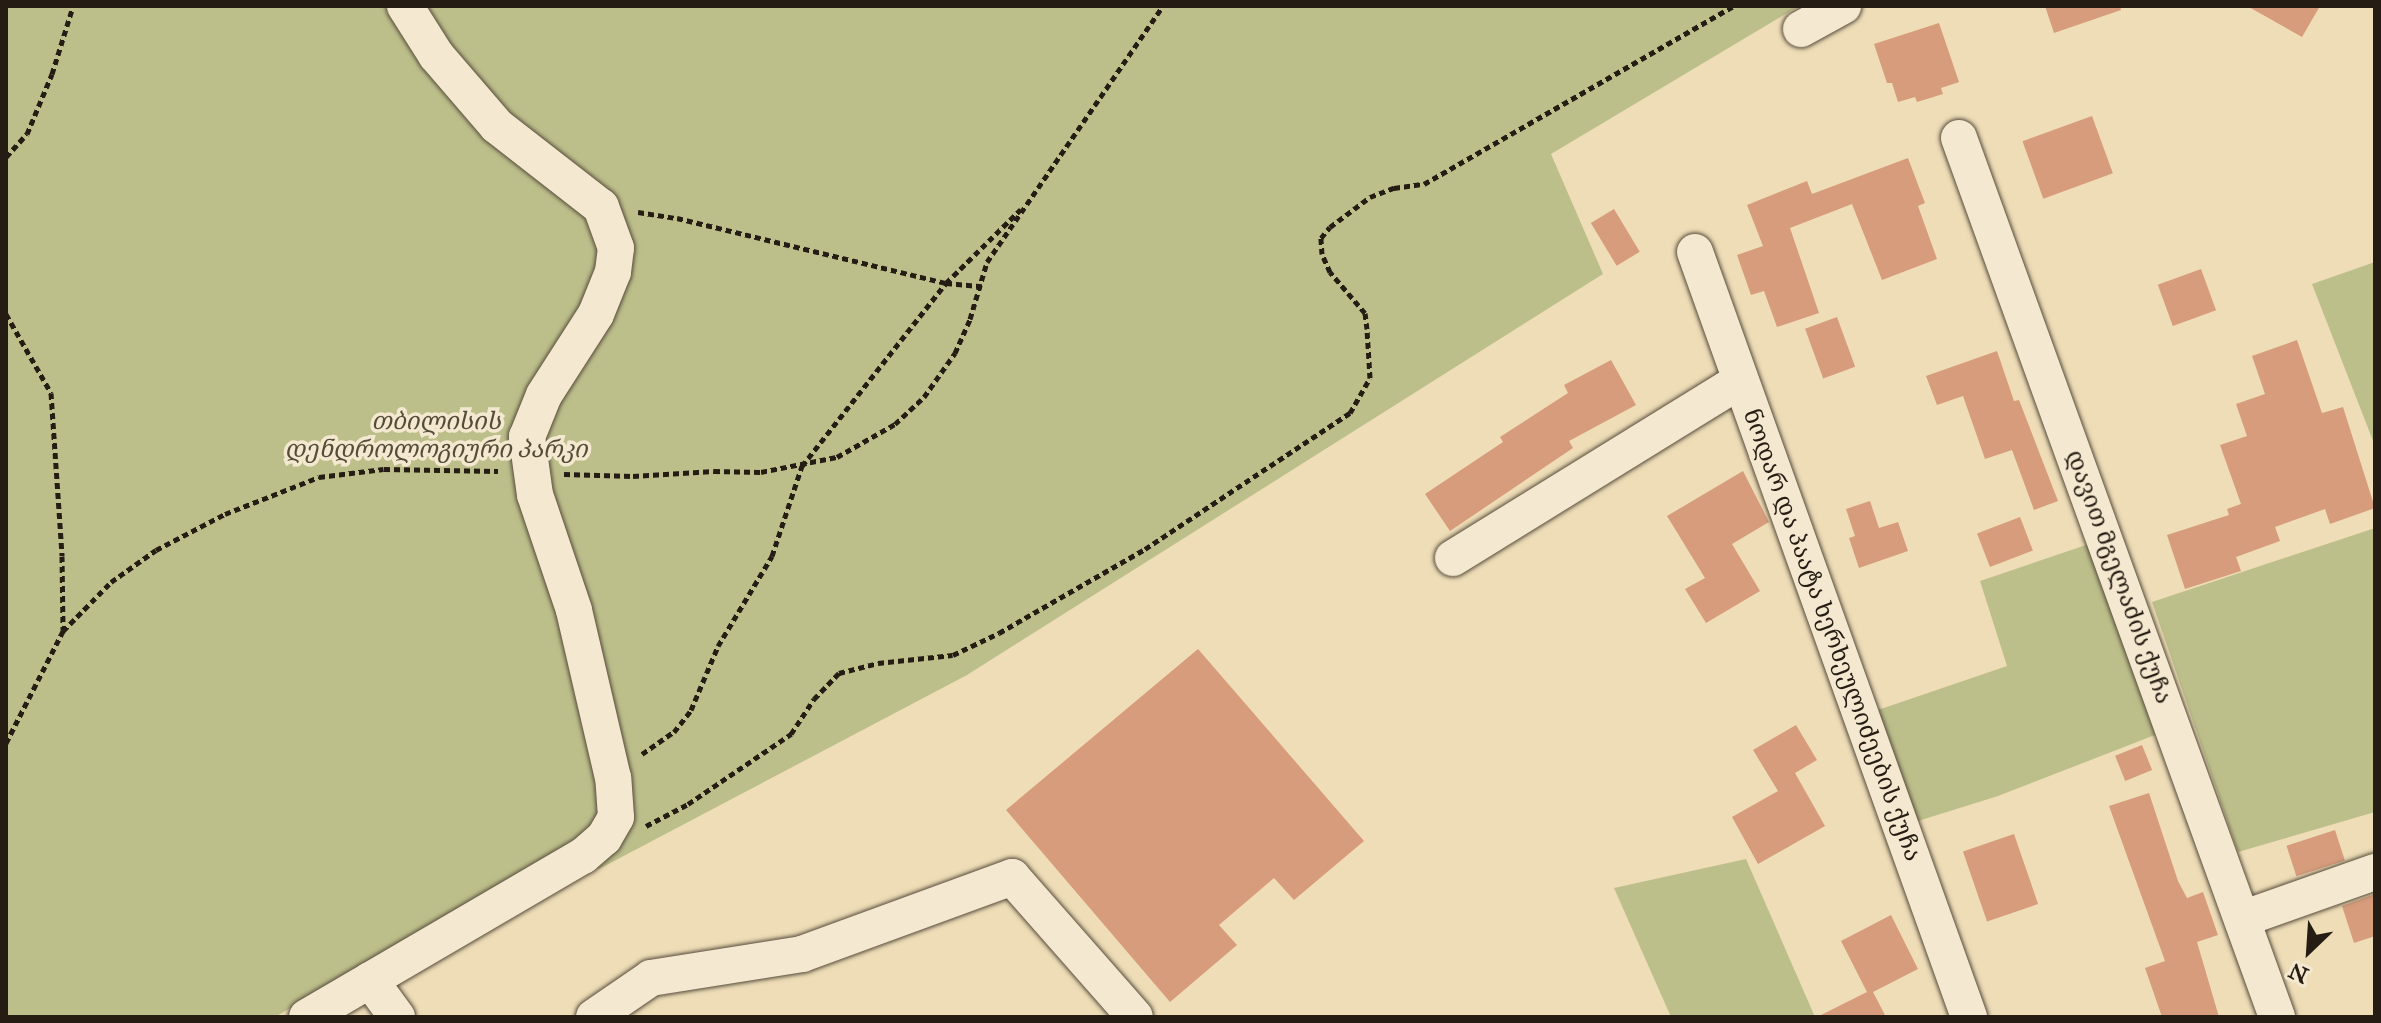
<!DOCTYPE html>
<html>
<head>
<meta charset="utf-8">
<style>
	body { margin:0 }
	#map { position:relative; width:2381px; height:1023px; overflow:hidden; background:#eeddb7; font-family:"IM FELL Great Primer","Noto Serif Georgian",serif }
	div>[style] { position:absolute }
	[style*='--x'] { left:calc(var(--x)*1px); top:calc(var(--y)*1px); width:calc(var(--w)*1px); rotate:calc(var(--a)*1deg) }
	.green>* { inset:0; background:#bdbf8b }
	.building>* { inset:0; background:#d79c7c; transform-origin:0 0 }
	.path>* { height:5px; margin-top:-2.5px; transform-origin:0; background:repeating-linear-gradient(90deg,#251c13 0 6px,transparent 0 10px) }
	.roads { filter:drop-shadow(0 0 2px #574c3c) drop-shadow(0 0 2px #574c3c) }
	.minor>* { height:36px; margin:-18px; padding:0 18px; transform-origin:18px; border-radius:18px; background:#f4e9d0 }
	span { translate:-50% -50%; white-space:nowrap; text-align:center; line-height:1.15; -webkit-text-stroke:7px #f4e9d0; paint-order:stroke }
	.park-label { font-size:24px; color:#534d37; font-style:italic }
	.street-label { font-size:24px; color:#251c13 }
	.frame { position:absolute; inset:0; border:8px solid #251c13; pointer-events:none }
	.north { position:absolute; left:2269px; top:911px; width:80px; height:80px; -webkit-text-stroke:6px #f4e9d0; paint-order:stroke; rotate:205deg; font-size:22px; font-weight:700; line-height:32px; text-align:center; color:#251c13 }
	.north::after { content:''; display:block; margin:auto; width:28px; height:36px; background:#251c13; clip-path:polygon(50% 0,100% 100%,50% 72%,0 100%) }
</style>
</head>
<body>
<div id="map">
	<div class="green">
		<i style="clip-path:polygon(6px 6px,1799px 6px,1551px 154px,1603px 274px,967px 675px,599px 869px,569px 844px,275px 1017px,6px 1017px)"></i>
		<i style="clip-path:polygon(2375px 262px,2375px 446px,2312px 284px)"></i>
		<i style="clip-path:polygon(2375px 528px,2375px 812px,2238px 852px,2152px 602px)"></i>
		<i style="clip-path:polygon(2095px 542px,2155px 735px,1998px 796px,1918px 821px,1875px 711px,2007px 666px,1980px 581px)"></i>
		<i style="clip-path:polygon(1746px 859px,1815px 1017px,1671px 1017px,1614px 888px)"></i>
	</div>
	<div class="building">
		<i style="clip-path:polygon(2045px 6px,2120px 6px,2121px 10px,2054px 33px)"></i>
		<i style="clip-path:polygon(2247px 6px,2320px 6px,2302px 37px)"></i>
		<i style="clip-path:polygon(1939px 23px,1959px 82px,1941px 88px,1943px 94px,1917px 102px,1915px 97px,1898px 102px,1892px 83px,1887px 83px,1874px 44px)"></i>
		<i style="left:2092px;top:116px;width:61px;height:74px;rotate:70deg"></i>
		<i style="clip-path:polygon(1908px 158px,1925px 203px,1918px 206px,1937px 259px,1882px 280px,1852px 204px,1790px 228px,1819px 313px,1777px 327px,1764px 291px,1751px 295px,1737px 255px,1763px 246px,1747px 205px,1807px 181px,1812px 194px)"></i>
		<i style="left:1614px;top:209px;width:50px;height:27px;rotate:59deg"></i>
		<i style="left:2201px;top:269px;width:44px;height:46px;rotate:70deg"></i>
		<i style="left:1837px;top:317px;width:53px;height:34px;rotate:70deg"></i>
		<i style="clip-path:polygon(2297px 340px,2322px 413px,2343px 407px,2375px 508px,2330px 524px,2325px 509px,2275px 527px,2280px 541px,2236px 557px,2241px 571px,2185px 589px,2167px 535px,2229px 515px,2227px 509px,2241px 504px,2220px 445px,2247px 436px,2236px 404px,2265px 394px,2252px 356px)"></i>
		<i style="clip-path:polygon(1997px 351px,2014px 401px,2019px 400px,2058px 501px,2034px 510px,2012px 450px,1985px 459px,1963px 396px,1937px 405px,1926px 376px)"></i>
		<i style="clip-path:polygon(1611px 360px,1636px 405px,1569px 441px,1573px 448px,1450px 531px,1425px 494px,1503px 442px,1500px 437px,1568px 393px,1564px 385px)"></i>
		<i style="clip-path:polygon(1743px 471px,1769px 522px,1732px 544px,1760px 591px,1706px 623px,1685px 589px,1705px 578px,1667px 516px)"></i>
		<i style="clip-path:polygon(1870px 501px,1879px 528px,1898px 522px,1908px 551px,1859px 568px,1849px 538px,1855px 536px,1846px 509px)"></i>
		<i style="left:2020px;top:517px;width:36px;height:46px;rotate:69deg"></i>
		<i style="clip-path:polygon(1198px 649px,1364px 841px,1294px 900px,1274px 878px,1219px 925px,1237px 945px,1170px 1002px,1006px 810px)"></i>
		<i style="clip-path:polygon(1796px 725px,1817px 760px,1795px 773px,1825px 826px,1758px 864px,1732px 817px,1778px 791px,1753px 750px)"></i>
		<i style="left:2142px;top:745px;width:27px;height:29px;rotate:68deg"></i>
		<i style="clip-path:polygon(2149px 793px,2178px 881px,2187px 898px,2203px 892px,2218px 935px,2197px 942px,2219px 1017px,2162px 1017px,2145px 968px,2165px 961px,2109px 806px)"></i>
		<i style="left:2335px;top:830px;width:32px;height:51px;rotate:72deg"></i>
		<i style="left:2014px;top:834px;width:74px;height:54px;rotate:71deg"></i>
		<i style="clip-path:polygon(2375px 894px,2375px 936px,2354px 943px,2342px 906px)"></i>
		<i style="clip-path:polygon(1891px 915px,1918px 969px,1873px 992px,1886px 1017px,1817px 1017px,1867px 992px,1841px 941px)"></i>
	</div>
	<div class="path">
		<i style="--x:6;--y:157;--w:31;--a:-48"></i>
		<i style="--x:27;--y:134;--w:65;--a:-67.4"></i>
		<i style="--x:52;--y:74;--w:71;--a:-72.8"></i>
		<i style="--x:638;--y:212;--w:39;--a:9"></i>
		<i style="--x:677;--y:218;--w:277;--a:13.6"></i>
		<i style="--x:946;--y:283;--w:36;--a:5"></i>
		<i style="--x:6;--y:314;--w:91;--a:60.3"></i>
		<i style="--x:51;--y:393;--w:163;--a:86.1"></i>
		<i style="--x:62;--y:556;--w:74;--a:89.2"></i>
		<i style="--x:564;--y:474;--w:69;--a:1.7"></i>
		<i style="--x:633;--y:476;--w:81;--a:-3.5"></i>
		<i style="--x:714;--y:471;--w:47;--a:1.2"></i>
		<i style="--x:761;--y:472;--w:77;--a:-11.2"></i>
		<i style="--x:837;--y:457;--w:67;--a:-29.6"></i>
		<i style="--x:895;--y:424;--w:40;--a:-43"></i>
		<i style="--x:924;--y:397;--w:54;--a:-54.8"></i>
		<i style="--x:955;--y:353;--w:37;--a:-66"></i>
		<i style="--x:970;--y:319;--w:59;--a:-73.4"></i>
		<i style="--x:987;--y:262;--w:311;--a:-55.5"></i>
		<i style="--x:6;--y:743;--w:126;--a:-63"></i>
		<i style="--x:63;--y:631;--w:69;--a:-45.6"></i>
		<i style="--x:111;--y:582;--w:55;--a:-35.4"></i>
		<i style="--x:156;--y:550;--w:78;--a:-27.6"></i>
		<i style="--x:225;--y:514;--w:101;--a:-21.5"></i>
		<i style="--x:319;--y:477;--w:65;--a:-7"></i>
		<i style="--x:384;--y:469;--w:114;--a:1"></i>
		<i style="--x:642;--y:754;--w:39;--a:-35"></i>
		<i style="--x:674;--y:732;--w:28;--a:-52"></i>
		<i style="--x:691;--y:710;--w:69;--a:-67.1"></i>
		<i style="--x:718;--y:646;--w:105;--a:-59"></i>
		<i style="--x:772;--y:556;--w:95;--a:-71.6"></i>
		<i style="--x:802;--y:466;--w:233;--a:-51.8"></i>
		<i style="--x:946;--y:283;--w:105;--a:-44.6"></i>
		<i style="--x:646;--y:826;--w:47;--a:-27.6"></i>
		<i style="--x:688;--y:804;--w:125;--a:-34.2"></i>
		<i style="--x:791;--y:734;--w:42;--a:-56.7"></i>
		<i style="--x:814;--y:699;--w:36;--a:-46"></i>
		<i style="--x:839;--y:673;--w:40;--a:-14.4"></i>
		<i style="--x:878;--y:663;--w:75;--a:-6.1"></i>
		<i style="--x:953;--y:655;--w:51;--a:-25.6"></i>
		<i style="--x:999;--y:633;--w:168;--a:-29.9"></i>
		<i style="--x:1145;--y:549;--w:246;--a:-33.6"></i>
		<i style="--x:1350;--y:413;--w:40;--a:-60.3"></i>
		<i style="--x:1370;--y:378;--w:49;--a:-93.5"></i>
		<i style="--x:1367;--y:329;--w:16;--a:-97"></i>
		<i style="--x:1365;--y:313;--w:54;--a:-130.5"></i>
		<i style="--x:1330;--y:272;--w:20;--a:-114"></i>
		<i style="--x:1322;--y:254;--w:16;--a:-94"></i>
		<i style="--x:1321;--y:238;--w:14;--a:-51"></i>
		<i style="--x:1330;--y:227;--w:50;--a:-36.9"></i>
		<i style="--x:1370;--y:197;--w:26;--a:-21"></i>
		<i style="--x:1394;--y:188;--w:30;--a:-8"></i>
		<i style="--x:1424;--y:184;--w:357;--a:-29.9"></i>
	</div>
	<div class="roads">
		<div class="minor">
			<i style="--x:1801;--y:29;--w:48;--a:-28.7"></i>
			<i style="--x:1959;--y:138;--w:935;--a:70.11"></i>
			<i style="--x:1695;--y:252;--w:813;--a:70.29"></i>
			<i style="--x:1453;--y:558;--w:337;--a:-31.7"></i>
			<i style="--x:2242;--y:919;--w:141;--a:-19.5"></i>
			<i style="--x:370;--y:980;--w:46;--a:53.9"></i>
			<i style="--x:307;--y:1017;--w:320;--a:-30.3"></i>
			<i style="--x:583;--y:856;--w:28;--a:-41"></i>
			<i style="--x:604;--y:838;--w:24;--a:-60"></i>
			<i style="--x:616;--y:817;--w:39;--a:-94"></i>
			<i style="--x:613;--y:778;--w:172;--a:-103.1"></i>
			<i style="--x:574;--y:610;--w:121;--a:-108.7"></i>
			<i style="--x:535;--y:495;--w:59;--a:-97.9"></i>
			<i style="--x:527;--y:437;--w:45;--a:-68"></i>
			<i style="--x:544;--y:395;--w:96;--a:-57.3"></i>
			<i style="--x:596;--y:314;--w:45;--a:-68"></i>
			<i style="--x:613;--y:272;--w:24;--a:-83"></i>
			<i style="--x:616;--y:248;--w:44;--a:-110.1"></i>
			<i style="--x:601;--y:207;--w:132;--a:-142.1"></i>
			<i style="--x:497;--y:126;--w:94;--a:-130.7"></i>
			<i style="--x:436;--y:55;--w:58;--a:-122.3"></i>
			<i style="--x:594;--y:1017;--w:69;--a:-34.4"></i>
			<i style="--x:651;--y:978;--w:153;--a:-9"></i>
			<i style="--x:802;--y:954;--w:224;--a:-20.1"></i>
			<i style="--x:1012;--y:877;--w:186;--a:48.7"></i>
		</div>
	</div>
	<div class="park-label">
		<span style="left:436px;top:436px">თბილისის<br>დენდროლოგიური პარკი</span>
	</div>
	<div class="street-label">
		<span style="left:2119px;top:577px;rotate:70deg">დავით მგელაძის ქუჩა</span>
		<span style="left:1832px;top:635px;rotate:70deg">ნოდარ და პაატა ხერხეულიძეების ქუჩა</span>
	</div>
	<div class="frame"></div>
	<div class="north">N</div>
</div>
</body>
</html>
